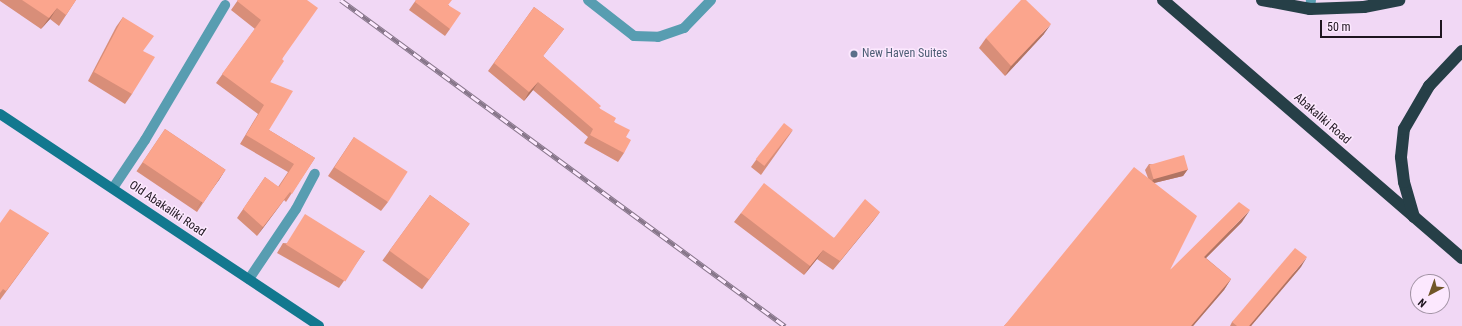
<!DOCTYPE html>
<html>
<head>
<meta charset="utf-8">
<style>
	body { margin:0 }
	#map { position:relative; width:1462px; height:326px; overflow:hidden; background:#f1d8f5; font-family:"Roboto Condensed",sans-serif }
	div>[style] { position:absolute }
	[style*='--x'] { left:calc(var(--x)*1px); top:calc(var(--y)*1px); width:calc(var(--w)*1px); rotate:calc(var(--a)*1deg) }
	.street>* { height:10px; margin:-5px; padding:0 5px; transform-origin:5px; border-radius:5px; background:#589db1 }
	.secondary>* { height:10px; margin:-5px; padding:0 5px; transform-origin:5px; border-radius:5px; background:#12788f }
	.highway>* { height:12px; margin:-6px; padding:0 6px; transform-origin:6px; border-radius:6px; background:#263f47 }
	.rail>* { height:4.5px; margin-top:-2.25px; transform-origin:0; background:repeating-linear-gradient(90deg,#fce8fe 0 9px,#87768a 0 18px); box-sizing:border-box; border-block:1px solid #87768a }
	.wall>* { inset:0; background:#d88e79; transform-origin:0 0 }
	.shaded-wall>* { inset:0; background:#b07463 }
	.building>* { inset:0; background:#fba58d; transform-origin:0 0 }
	.dots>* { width:11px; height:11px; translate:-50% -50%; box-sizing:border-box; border:2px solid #fce8fe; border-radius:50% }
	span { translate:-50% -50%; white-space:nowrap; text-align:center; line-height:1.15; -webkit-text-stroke:3px #fce8fe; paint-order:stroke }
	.service-label { font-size:12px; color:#4e5e75 }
	.left { translate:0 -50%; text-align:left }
	.street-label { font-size:12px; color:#1e151f }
	.north { position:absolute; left:1410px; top:274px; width:40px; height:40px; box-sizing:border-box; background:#fce8fe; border:1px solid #a394a5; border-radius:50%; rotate:221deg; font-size:11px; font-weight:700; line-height:16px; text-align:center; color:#1e151f }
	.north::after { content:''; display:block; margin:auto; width:14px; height:18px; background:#715628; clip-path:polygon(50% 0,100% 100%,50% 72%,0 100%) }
	.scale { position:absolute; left:1320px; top:20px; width:122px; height:18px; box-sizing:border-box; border:2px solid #1e151f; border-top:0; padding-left:5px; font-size:12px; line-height:14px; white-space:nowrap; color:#1e151f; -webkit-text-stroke:3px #fce8fe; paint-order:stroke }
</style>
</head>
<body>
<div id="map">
	<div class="street">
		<i style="--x:588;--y:0;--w:58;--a:38"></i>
		<i style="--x:634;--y:36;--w:24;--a:2"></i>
		<i style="--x:658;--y:37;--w:28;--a:-19"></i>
		<i style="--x:684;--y:28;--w:39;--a:-46"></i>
		<i style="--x:1310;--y:9;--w:9;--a:-84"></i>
		<i style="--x:113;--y:188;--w:58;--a:-56.3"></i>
		<i style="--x:145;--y:140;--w:157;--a:-59.3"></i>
		<i style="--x:249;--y:279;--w:84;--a:-56.1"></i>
		<i style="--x:296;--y:209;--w:40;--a:-62"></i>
	</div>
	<div class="secondary">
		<i style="--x:0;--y:114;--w:383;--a:33.6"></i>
	</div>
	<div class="highway">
		<i style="--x:1163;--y:0;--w:395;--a:40.8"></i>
		<i style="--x:1262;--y:0;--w:49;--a:10.6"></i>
		<i style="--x:1310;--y:9;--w:54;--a:-2.1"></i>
		<i style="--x:1364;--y:7;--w:36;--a:-11"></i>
		<i style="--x:1414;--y:217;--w:36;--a:-106"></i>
		<i style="--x:1404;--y:182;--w:25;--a:-97"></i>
		<i style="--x:1401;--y:157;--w:28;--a:-84"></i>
		<i style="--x:1404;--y:129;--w:50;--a:-59.8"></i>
		<i style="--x:1429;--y:86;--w:48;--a:-46.7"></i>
	</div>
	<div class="rail">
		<i style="--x:341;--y:0;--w:551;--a:36.29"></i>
	</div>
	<div class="wall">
		<i style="clip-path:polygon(0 0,76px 0,59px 26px,50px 19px,41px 29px,0 1px)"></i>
		<i style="clip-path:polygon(238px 0,307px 0,282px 59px,270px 82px,269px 130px,315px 158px,286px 202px,284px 200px,257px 236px,237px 218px,265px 177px,278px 187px,288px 172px,240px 144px,258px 114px,216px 83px,255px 29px,231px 10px)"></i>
		<i style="clip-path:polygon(416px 0,449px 5px,450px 29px,445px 36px,409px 10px)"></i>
		<i style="clip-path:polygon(534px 7px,564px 29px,543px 56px,614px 122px,626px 137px,624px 153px,618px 162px,584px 143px,588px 137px,533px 90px,524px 101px,488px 71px)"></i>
		<i style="clip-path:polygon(123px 17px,143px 51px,132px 94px,125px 104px,88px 81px,116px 27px)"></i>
		<i style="clip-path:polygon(1044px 34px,1005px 76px,979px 48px,986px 38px)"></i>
		<i style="left:165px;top:129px;width:73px;height:51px;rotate:34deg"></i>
		<i style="clip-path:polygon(793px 130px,761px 175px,751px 167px,756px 160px)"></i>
		<i style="clip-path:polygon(354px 137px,388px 202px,381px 211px,328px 176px)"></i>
		<i style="clip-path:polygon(1149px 164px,1188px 169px,1183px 176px,1154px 183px,1170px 270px,1242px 222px,1206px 258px,1231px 279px,1224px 290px,1193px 326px,1004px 326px,1148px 178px,1145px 170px)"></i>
		<i style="left:430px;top:195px;width:49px;height:81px;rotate:36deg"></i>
		<i style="clip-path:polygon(880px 212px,873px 221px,833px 270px,817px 259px,804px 275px,734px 222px,741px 213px,834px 238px)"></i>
		<i style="clip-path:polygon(0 223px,49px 233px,0 300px)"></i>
		<i style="clip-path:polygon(283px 243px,365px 251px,339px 288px,277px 253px)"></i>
		<i style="clip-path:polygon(1301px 267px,1251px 326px,1230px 326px,1232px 322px)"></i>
	</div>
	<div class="shaded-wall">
		<i style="clip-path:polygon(57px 8px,50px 19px,41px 29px,49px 18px)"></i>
		<i style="clip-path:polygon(1051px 24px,1044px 34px,1005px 76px,1011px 66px)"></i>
		<i style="clip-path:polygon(538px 82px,533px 90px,524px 101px,529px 92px)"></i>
		<i style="clip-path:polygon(1188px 169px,1183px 176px,1150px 184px,1155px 177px)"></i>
		<i style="clip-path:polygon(225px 170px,219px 180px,196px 210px,203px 200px)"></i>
		<i style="clip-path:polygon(290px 192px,257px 236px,263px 227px)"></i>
		<i style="clip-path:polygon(1250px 210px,1242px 222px,1196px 268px,1204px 257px)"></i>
		<i style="clip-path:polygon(880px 212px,873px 221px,833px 270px,840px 261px)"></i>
		<i style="clip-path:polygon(823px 250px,817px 259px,804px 275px,810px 266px)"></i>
		<i style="clip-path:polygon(1307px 257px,1301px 267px,1251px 326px,1249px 326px)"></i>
		<i style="clip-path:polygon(1231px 279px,1224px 290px,1193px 326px,1191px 326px)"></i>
	</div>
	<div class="building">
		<i style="clip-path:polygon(22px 0,76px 0,66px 15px,57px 8px,49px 18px)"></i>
		<i style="clip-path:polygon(238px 0,307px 0,318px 8px,282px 59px,284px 61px,270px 82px,293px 91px,269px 130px,315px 158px,292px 194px,290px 192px,263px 227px,243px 209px,265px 177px,279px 187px,294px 164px,246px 135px,264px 105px,222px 74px,261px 20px,237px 1px)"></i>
		<i style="clip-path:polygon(416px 0,452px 0,448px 5px,461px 13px,450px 29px,415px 2px)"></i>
		<i style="clip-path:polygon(1021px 0,1026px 0,1051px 24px,1011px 66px,986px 38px)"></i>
		<i style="clip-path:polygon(534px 7px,564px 29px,543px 56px,601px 106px,599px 108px,616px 118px,614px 122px,630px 130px,626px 137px,631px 140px,624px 153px,590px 135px,593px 129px,538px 82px,529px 92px,494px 63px)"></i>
		<i style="clip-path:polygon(123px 17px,154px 36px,143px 51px,155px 57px,132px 94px,94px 72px)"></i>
		<i style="left:784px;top:123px;width:11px;height:46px;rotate:38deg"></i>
		<i style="left:165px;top:129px;width:73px;height:40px;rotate:34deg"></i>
		<i style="left:354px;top:137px;width:64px;height:36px;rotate:33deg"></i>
		<i style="left:1184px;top:155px;width:15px;height:36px;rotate:74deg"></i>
		<i style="clip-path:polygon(1134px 167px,1197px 216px,1170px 270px,1239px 202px,1250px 210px,1204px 257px,1231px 279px,1191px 326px,1192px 326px,1004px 326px)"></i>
		<i style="clip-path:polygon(764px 183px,834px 238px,865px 199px,880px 212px,840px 261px,823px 250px,810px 266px,741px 213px)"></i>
		<i style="left:430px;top:195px;width:49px;height:69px;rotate:36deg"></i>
		<i style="clip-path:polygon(10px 209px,49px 233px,6px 291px,3px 289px,0 293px,0 223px)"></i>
		<i style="left:305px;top:214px;width:70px;height:36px;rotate:32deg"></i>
		<i style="clip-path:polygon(1295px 248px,1307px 257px,1249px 326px,1237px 326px,1232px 322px)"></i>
	</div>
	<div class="dots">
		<i style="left:854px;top:54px;background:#5c6f8a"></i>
	</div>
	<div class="service-label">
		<span class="left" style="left:862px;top:54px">New Haven Suites</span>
	</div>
	<div class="street-label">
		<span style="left:1322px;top:119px;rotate:41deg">Abakaliki Road</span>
		<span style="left:167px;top:209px;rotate:34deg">Old Abakaliki Road</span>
	</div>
	<div class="north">N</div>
	<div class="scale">50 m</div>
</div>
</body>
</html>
